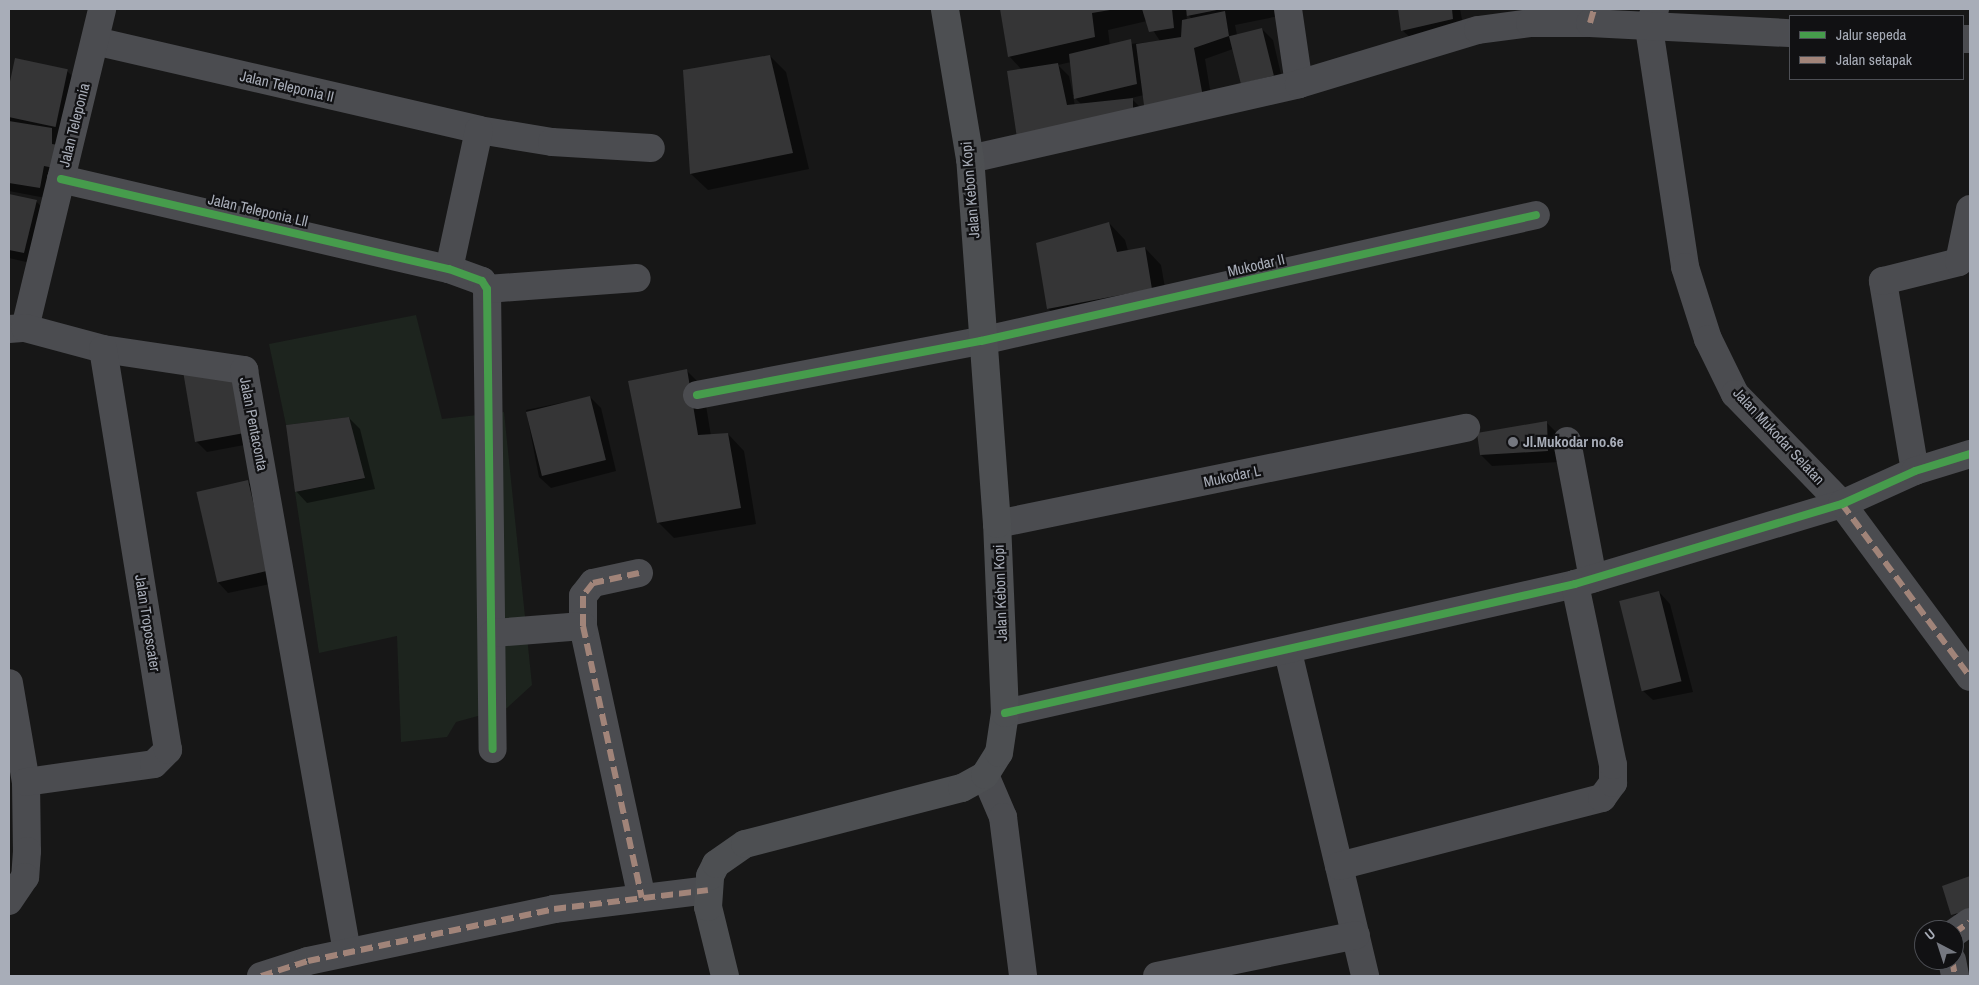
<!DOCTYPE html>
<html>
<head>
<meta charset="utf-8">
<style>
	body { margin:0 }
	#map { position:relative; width:1979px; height:985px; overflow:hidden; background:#171717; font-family:"Archivo Narrow",sans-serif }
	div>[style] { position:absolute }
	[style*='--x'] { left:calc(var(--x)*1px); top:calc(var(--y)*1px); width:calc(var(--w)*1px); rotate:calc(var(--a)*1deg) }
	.green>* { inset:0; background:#1d241e }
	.shadow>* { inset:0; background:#0007 }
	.building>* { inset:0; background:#353536; transform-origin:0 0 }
	.minor>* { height:28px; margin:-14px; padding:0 14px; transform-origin:14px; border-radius:14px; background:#4b4c50 }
	.major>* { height:28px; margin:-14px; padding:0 14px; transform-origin:14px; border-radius:14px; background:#4d4f52 }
	.quiet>* { height:6px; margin-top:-3px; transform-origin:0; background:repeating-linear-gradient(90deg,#a18479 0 12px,transparent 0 18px) }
	.cycleway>* { height:8px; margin:-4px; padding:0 4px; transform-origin:4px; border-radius:4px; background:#469c4c }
	.dots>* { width:14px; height:14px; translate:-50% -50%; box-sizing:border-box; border:2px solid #111113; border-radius:50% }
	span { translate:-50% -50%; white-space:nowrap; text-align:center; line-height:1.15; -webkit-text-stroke:4.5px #111113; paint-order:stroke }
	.street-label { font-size:15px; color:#a8adb8 }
	.poi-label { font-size:15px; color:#a8adb8; font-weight:700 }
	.left { translate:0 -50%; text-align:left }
	.frame { position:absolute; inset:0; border:10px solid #a8adb8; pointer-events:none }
	.legend { position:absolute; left:1789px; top:15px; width:175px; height:65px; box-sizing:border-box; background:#111113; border:1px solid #4d4f55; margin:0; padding:6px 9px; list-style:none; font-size:15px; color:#a8adb8 }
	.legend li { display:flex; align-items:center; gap:10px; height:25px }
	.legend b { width:25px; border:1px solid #4d4f55 }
	.north { position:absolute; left:1914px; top:920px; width:50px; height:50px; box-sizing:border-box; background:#111113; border:1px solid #4d4f55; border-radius:50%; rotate:320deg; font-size:14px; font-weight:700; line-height:20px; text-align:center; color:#a8adb8 }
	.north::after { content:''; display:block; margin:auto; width:18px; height:22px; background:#757880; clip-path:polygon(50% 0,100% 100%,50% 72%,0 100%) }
</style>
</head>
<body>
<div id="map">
	<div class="green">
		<i style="clip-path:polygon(416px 315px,442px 419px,504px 412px,532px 685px,507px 708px,456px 722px,447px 737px,401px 742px,397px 636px,319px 653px,295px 492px,364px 479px,349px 417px,286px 425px,269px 344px)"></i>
	</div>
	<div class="shadow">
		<i style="clip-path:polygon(evenodd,1002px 9px,1283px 9px,1284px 15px,1235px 25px,1237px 35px,1262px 29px,1273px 40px,1284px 87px,1233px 49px,1205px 59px,1213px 108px,1144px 95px,1131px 98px,1143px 110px,1030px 149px,1022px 70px,1009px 56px,1002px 9px,1186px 13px,1192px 19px,1187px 20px,1186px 13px,1002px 9px,1147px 21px,1160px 41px,1110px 46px,1108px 30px,1147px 21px,1002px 9px,1071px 62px,1075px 95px,1073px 95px,1069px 76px,1058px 65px,1071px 62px,1002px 9px,1073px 96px,1082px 105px,1075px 106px,1073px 96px)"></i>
		<i style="clip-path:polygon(1400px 9px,1460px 9px,1464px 30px,1414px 41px,1402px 30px)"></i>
		<i style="clip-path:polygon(770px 56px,786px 72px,809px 169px,708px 190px,691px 174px)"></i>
		<i style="clip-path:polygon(16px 59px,67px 71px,78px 82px,51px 199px,9px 191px,9px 92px)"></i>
		<i style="clip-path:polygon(9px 195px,36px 201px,47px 213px,35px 264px,9px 258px)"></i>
		<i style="clip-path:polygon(1109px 223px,1125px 240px,1128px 251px,1145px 248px,1161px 265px,1168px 305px,1064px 325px,1048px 308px)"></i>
		<i style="clip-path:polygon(687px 371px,703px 387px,711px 436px,728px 434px,744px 451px,756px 524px,674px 538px,658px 522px)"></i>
		<i style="clip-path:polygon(241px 382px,260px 442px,207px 452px,196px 441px)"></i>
		<i style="clip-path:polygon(590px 397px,601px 408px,616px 471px,551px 488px,539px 477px,526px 410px)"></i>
		<i style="clip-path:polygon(349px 418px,360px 429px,375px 489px,307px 503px,296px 491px)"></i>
		<i style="clip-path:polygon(1546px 422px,1558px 434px,1559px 462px,1492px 466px,1481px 455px)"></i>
		<i style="clip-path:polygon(248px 482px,259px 493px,279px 582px,228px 593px,217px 581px)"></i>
		<i style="clip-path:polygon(1659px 592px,1670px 604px,1693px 692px,1653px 700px,1641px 689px)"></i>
		<i style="clip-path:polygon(1970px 877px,1970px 917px,1957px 920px,1943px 886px)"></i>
	</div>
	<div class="building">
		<i style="clip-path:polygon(1000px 9px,1110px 9px,1110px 10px,1092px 13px,1095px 37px,1008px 57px)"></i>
		<i style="clip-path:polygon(1142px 9px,1172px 9px,1174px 28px,1149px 32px)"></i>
		<i style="clip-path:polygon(1186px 9px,1217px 9px,1217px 10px,1187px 16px)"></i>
		<i style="clip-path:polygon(1398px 9px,1452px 9px,1453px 19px,1401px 31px)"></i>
		<i style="clip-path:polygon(1225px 11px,1229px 36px,1194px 48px,1203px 97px,1145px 113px,1136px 44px,1181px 37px,1182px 20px)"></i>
		<i style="left:1262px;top:28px;width:49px;height:34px;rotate:76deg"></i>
		<i style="clip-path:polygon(1131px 39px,1137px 84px,1074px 99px,1069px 54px)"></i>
		<i style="clip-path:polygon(770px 55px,793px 153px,690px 174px,683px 70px)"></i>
		<i style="left:15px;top:58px;width:54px;height:59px;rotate:12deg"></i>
		<i style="clip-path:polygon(1058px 63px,1067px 105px,1133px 98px,1133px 118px,1017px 138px,1007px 71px)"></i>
		<i style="clip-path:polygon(9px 121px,52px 128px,52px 144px,58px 145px,54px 168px,44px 166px,40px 188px,9px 183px)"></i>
		<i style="clip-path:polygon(9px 194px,37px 200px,24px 253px,9px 250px)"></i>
		<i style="clip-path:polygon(1109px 222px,1117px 252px,1145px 247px,1152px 289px,1047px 309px,1036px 243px)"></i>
		<i style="clip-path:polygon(687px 369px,698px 435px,728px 433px,741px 508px,657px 523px,628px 381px)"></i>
		<i style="clip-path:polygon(183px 371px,242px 381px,250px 432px,195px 442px)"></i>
		<i style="left:590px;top:396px;width:66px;height:66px;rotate:76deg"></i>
		<i style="clip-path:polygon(349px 417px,365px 478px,295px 492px,286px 425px)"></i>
		<i style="clip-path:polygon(1547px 421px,1548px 451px,1480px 455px,1477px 433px)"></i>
		<i style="left:248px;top:480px;width:93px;height:53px;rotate:77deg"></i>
		<i style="left:1659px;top:591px;width:93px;height:41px;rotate:76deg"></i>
		<i style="clip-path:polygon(1970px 876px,1970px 910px,1951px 915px,1942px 886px)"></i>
	</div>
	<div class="minor">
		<i style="--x:1288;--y:9;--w:76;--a:81.7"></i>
		<i style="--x:1655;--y:9;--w:20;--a:108"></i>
		<i style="--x:1649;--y:28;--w:242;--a:81.4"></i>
		<i style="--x:1685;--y:267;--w:76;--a:72.3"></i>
		<i style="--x:1708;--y:339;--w:61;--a:63.9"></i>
		<i style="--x:1735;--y:394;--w:153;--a:45.8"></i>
		<i style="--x:1842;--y:504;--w:215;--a:53.5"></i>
		<i style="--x:1963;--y:39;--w:7;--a:0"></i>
		<i style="--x:95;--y:41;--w:394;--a:13"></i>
		<i style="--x:479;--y:130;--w:74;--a:9.3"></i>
		<i style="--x:552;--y:142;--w:99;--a:3.5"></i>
		<i style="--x:970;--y:159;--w:337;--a:-12.8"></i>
		<i style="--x:1299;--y:84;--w:187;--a:-16.8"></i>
		<i style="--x:1478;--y:30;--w:52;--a:-7.7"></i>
		<i style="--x:1530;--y:23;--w:60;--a:0"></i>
		<i style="--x:1590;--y:23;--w:200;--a:2.9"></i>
		<i style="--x:61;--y:179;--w:398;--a:13.1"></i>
		<i style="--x:449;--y:269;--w:35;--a:20"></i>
		<i style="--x:482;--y:281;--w:9;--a:58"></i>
		<i style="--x:487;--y:289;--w:460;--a:89.3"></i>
		<i style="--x:449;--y:269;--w:142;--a:-77.8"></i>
		<i style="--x:487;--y:289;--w:150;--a:-4.2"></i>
		<i style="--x:25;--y:328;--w:328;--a:-76.4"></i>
		<i style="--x:9;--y:329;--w:16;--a:-4"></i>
		<i style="--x:25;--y:328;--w:81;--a:15.1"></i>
		<i style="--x:103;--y:349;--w:143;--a:8.5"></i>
		<i style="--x:244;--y:370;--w:591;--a:79.96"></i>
		<i style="--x:697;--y:395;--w:289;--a:-10.8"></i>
		<i style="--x:981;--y:341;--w:569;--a:-12.79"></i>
		<i style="--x:1567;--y:441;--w:140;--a:79.3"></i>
		<i style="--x:1915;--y:471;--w:193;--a:-99.6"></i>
		<i style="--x:1883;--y:281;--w:78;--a:-14"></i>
		<i style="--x:1959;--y:262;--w:54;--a:-78.3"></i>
		<i style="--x:997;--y:524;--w:479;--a:-11.6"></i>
		<i style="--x:639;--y:573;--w:47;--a:167.7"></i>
		<i style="--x:593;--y:583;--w:16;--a:128"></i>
		<i style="--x:583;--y:596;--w:30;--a:90"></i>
		<i style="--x:583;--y:626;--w:278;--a:77.8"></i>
		<i style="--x:494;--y:633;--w:89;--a:-4.5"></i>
		<i style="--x:1288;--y:652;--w:333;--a:76.6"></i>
		<i style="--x:9;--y:683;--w:100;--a:80.3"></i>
		<i style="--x:26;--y:782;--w:69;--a:89.2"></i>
		<i style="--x:27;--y:851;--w:26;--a:94"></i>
		<i style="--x:25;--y:877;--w:29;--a:124"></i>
		<i style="--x:1005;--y:713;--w:584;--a:-12.75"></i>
		<i style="--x:1575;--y:584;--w:279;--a:-16.7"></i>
		<i style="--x:1842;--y:504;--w:80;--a:-24.3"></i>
		<i style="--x:1915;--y:471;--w:58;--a:-17.2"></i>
		<i style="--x:985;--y:775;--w:46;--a:66.8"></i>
		<i style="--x:1003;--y:817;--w:160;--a:82.8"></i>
		<i style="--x:26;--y:782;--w:129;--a:-8"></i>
		<i style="--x:154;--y:764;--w:20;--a:-45"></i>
		<i style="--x:168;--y:750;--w:406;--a:-99.2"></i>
		<i style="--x:1339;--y:866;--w:272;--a:-14.5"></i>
		<i style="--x:1602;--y:798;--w:19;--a:-54"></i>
		<i style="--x:1613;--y:783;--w:18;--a:-90"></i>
		<i style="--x:1613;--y:765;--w:185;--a:-101.9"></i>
		<i style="--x:1954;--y:933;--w:19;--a:-35"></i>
		<i style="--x:1952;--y:960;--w:16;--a:79"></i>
		<i style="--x:261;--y:976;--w:49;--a:-17.7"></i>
		<i style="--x:308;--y:961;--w:251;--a:-11.9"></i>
		<i style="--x:554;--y:909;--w:155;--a:-7"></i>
		<i style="--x:1157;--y:976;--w:203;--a:-11.6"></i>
	</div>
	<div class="major">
		<i style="--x:725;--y:976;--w:71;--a:-103.8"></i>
		<i style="--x:708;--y:907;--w:31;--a:-86"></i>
		<i style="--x:710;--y:876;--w:13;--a:-63"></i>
		<i style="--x:716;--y:864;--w:35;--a:-35"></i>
		<i style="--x:745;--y:844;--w:224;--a:-14.5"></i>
		<i style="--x:962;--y:788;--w:26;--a:-29"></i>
		<i style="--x:985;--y:775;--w:26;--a:-58"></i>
		<i style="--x:999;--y:753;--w:40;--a:-81.5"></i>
		<i style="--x:1005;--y:713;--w:189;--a:-92.4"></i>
		<i style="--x:997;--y:524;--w:366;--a:-94.2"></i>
		<i style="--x:970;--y:159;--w:152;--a:-99.5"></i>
	</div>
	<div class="quiet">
		<i style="--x:1590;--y:23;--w:15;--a:-74"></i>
		<i style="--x:1842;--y:504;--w:215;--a:53.5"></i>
		<i style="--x:639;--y:573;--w:47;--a:167.7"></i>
		<i style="--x:593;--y:583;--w:16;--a:128"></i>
		<i style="--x:583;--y:596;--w:30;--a:90"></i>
		<i style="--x:583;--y:626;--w:278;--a:77.8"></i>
		<i style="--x:1954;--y:933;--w:19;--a:-35"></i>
		<i style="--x:1952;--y:960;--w:16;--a:79"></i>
		<i style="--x:261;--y:976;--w:49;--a:-17.7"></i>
		<i style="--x:308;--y:961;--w:251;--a:-11.9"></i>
		<i style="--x:554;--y:909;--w:155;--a:-7"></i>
	</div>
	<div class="cycleway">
		<i style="--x:61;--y:179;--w:398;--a:13.1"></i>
		<i style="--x:449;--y:269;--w:35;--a:20"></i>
		<i style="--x:482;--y:281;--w:9;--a:58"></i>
		<i style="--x:487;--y:289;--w:460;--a:89.3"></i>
		<i style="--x:697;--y:395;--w:289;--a:-10.8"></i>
		<i style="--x:981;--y:341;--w:569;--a:-12.79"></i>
		<i style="--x:1005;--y:713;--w:584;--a:-12.75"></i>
		<i style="--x:1575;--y:584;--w:279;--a:-16.7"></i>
		<i style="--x:1842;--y:504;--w:80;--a:-24.3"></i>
		<i style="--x:1915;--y:471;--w:58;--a:-17.2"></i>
	</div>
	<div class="dots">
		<i style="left:1513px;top:442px;background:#757880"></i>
	</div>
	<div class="street-label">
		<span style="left:287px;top:86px;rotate:13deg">Jalan Teleponia II</span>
		<span style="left:74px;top:125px;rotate:-76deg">Jalan Teleponia</span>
		<span style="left:970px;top:190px;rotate:-95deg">Jalan Kebon Kopi</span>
		<span style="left:258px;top:210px;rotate:13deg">Jalan Teleponia Lll</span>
		<span style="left:1256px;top:265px;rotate:-13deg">Mukodar II</span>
		<span style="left:254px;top:424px;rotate:79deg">Jalan Pentaconta</span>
		<span style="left:1779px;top:436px;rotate:47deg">Jalan Mukodar Selatan</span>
		<span style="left:1232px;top:476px;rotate:-12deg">Mukodar L</span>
		<span style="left:1000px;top:593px;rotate:-92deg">Jalan Kebon Kopi</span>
		<span style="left:148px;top:623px;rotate:81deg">Jalan Troposcater</span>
	</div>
	<div class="poi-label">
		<span class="left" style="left:1523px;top:442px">Jl.Mukodar no.6e</span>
	</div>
	<div class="frame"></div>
	<ul class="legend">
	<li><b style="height:6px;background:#469c4c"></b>Jalur sepeda</li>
	<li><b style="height:6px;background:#a18479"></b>Jalan setapak</li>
	</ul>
	<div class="north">U</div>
</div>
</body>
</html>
